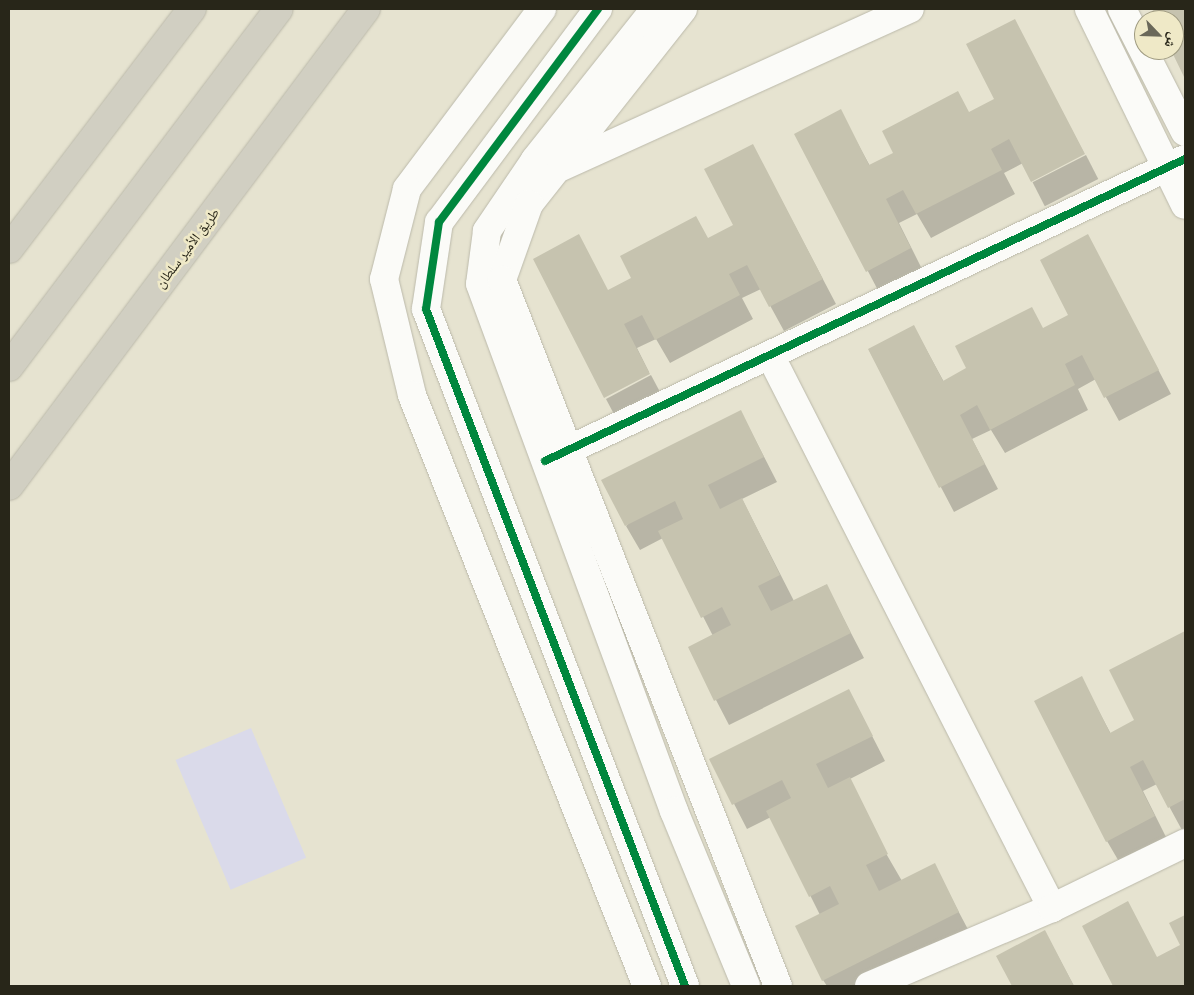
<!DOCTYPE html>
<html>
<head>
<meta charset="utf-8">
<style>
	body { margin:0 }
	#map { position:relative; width:1194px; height:995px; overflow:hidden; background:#e6e3d0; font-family:"Source Serif 4","Noto Naskh Arabic",serif }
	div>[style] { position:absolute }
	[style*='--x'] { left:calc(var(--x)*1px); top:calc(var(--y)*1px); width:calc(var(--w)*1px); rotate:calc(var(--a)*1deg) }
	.green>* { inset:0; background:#dadaea; transform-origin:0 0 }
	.shadow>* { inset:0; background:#0003; transform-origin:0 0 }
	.building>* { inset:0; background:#c6c3af }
	.roads { filter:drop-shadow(0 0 1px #bbb9aa) drop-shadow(0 0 1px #bbb9aa) }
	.minor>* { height:28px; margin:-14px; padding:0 14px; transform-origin:14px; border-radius:14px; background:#fbfbf8 }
	.highway>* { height:28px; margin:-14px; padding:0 14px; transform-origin:14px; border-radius:14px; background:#d1cfc2 }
	.cycleway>* { height:8px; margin:-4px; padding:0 4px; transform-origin:4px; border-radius:4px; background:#00873e }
	span { translate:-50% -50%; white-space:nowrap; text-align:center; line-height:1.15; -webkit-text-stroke:5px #efe9c7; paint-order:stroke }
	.street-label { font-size:14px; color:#282619 }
	.frame { position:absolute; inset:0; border:10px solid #282619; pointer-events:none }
	.north { position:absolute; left:1134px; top:10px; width:50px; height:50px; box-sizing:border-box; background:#efe9c7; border:1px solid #9f9b81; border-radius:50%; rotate:114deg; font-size:14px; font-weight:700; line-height:20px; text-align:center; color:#282619 }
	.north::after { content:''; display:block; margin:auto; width:18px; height:22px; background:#6a6859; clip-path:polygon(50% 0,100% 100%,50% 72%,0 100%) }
</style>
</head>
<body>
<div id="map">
	<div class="green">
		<i style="left:251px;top:728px;width:141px;height:82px;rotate:67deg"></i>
	</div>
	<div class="shadow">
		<i style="clip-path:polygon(1153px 9px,1185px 9px,1185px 76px,1173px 50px,1174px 20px,1159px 20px)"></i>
		<i style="clip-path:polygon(1014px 21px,1084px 153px,1023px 163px,1004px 173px,1015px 194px,931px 238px,917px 214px,899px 223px,924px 273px,881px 296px,796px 134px,840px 111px,870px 166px,996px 100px)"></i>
		<i style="clip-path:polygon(753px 146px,836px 304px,784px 331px,761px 289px,742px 298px,753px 319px,670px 363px,656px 339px,637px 348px,649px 372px,605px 396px,608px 291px,735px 225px)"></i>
		<i style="left:1086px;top:155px;width:27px;height:60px;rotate:63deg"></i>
		<i style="clip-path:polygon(1088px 236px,1171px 394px,1119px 421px,1096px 379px,1078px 389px,1088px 410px,1005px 453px,991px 430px,972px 439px,998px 489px,954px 512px,869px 350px,914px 327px,944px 382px,1070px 316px)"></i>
		<i style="left:651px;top:375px;width:26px;height:51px;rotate:62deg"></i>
		<i style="clip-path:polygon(741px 412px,777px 482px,742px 499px,794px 601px,826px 585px,864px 658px,729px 725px,689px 648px,713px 636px,663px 538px,640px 550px,626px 526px)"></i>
		<i style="clip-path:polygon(1185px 632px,1185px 831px,1183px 832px,1157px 784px,1143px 791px,1168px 841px,1121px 865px,1107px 841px,1081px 678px,1111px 734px,1136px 721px,1111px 670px)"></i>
		<i style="clip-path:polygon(849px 691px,885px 761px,850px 779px,884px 850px,902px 881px,934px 865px,972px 937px,873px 986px,827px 986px,823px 980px,820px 915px,771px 817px,747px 829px,711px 759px)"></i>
		<i style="clip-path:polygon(1185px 916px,1185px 986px,1114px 986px,1083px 926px,1158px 958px,1182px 945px,1171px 924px)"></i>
		<i style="clip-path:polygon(1045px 932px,1074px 986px,1014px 986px,998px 956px)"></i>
	</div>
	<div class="building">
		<i style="clip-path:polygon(1152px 9px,1185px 9px,1185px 79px,1171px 50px,1174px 50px,1174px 20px,1157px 20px)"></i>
		<i style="clip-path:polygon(1015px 19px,1085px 154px,1031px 182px,1009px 139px,991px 149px,1002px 170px,916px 214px,903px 190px,886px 199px,911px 248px,866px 272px,794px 134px,841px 109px,869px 165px,893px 153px,882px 131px,958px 91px,969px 112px,994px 99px,966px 44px)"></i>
		<i style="clip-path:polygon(753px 144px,823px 279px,769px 307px,747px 265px,729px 274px,740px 295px,655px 340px,642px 315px,624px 324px,650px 374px,604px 398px,533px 259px,579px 234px,608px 290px,631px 278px,620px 256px,696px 216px,708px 238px,733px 225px,704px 169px)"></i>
		<i style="clip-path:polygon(1088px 234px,1159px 370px,1104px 398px,1082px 355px,1065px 364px,1075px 385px,990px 430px,977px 405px,960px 415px,985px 464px,939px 488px,868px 349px,914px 325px,943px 381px,966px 368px,955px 346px,1032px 307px,1043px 328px,1068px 315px,1040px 260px)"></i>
		<i style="clip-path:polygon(741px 410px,764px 457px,708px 485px,720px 509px,742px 498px,780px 575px,758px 586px,771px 611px,827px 584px,851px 633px,714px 701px,688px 647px,731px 625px,722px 607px,701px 618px,658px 531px,683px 519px,675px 501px,625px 526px,601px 480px)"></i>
		<i style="clip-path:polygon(1185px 631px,1185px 799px,1168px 808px,1143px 760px,1130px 767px,1155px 816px,1106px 842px,1034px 701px,1082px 676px,1110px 733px,1134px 720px,1109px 670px)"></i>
		<i style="clip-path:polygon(849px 689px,873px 736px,816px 764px,828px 788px,850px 777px,888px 854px,866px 865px,879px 891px,935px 863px,959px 912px,822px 981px,795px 926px,839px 904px,830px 886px,809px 897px,766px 811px,791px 798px,782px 780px,732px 805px,709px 759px)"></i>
		<i style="clip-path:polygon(1128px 901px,1157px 957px,1180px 945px,1169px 923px,1185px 915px,1185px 985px,1113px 986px,1082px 926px)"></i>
		<i style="clip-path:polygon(1045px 930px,1074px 986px,1012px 986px,996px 956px)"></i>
	</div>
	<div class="roads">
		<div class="minor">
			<i style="--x:542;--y:9;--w:225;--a:126.9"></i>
			<i style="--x:407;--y:189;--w:93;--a:104.3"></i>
			<i style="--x:384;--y:279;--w:119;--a:76.4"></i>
			<i style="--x:412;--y:395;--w:636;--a:68.32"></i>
			<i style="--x:598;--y:9;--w:266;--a:126.7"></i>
			<i style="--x:439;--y:222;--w:88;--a:98.5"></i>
			<i style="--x:426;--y:309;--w:725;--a:69.06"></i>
			<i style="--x:655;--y:9;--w:193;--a:128.5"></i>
			<i style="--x:535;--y:160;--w:86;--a:124.1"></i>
			<i style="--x:487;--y:231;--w:53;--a:97.5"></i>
			<i style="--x:480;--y:284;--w:562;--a:69.79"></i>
			<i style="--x:674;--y:811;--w:189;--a:67.6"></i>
			<i style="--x:683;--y:9;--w:248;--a:128.3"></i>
			<i style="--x:529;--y:204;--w:81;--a:109.6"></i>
			<i style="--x:502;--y:280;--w:758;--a:68.65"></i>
			<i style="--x:1089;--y:9;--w:218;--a:63.9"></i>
			<i style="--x:1122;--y:9;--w:138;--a:62.9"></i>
			<i style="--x:561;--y:167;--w:383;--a:-24.4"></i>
			<i style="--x:770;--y:355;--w:621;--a:62.98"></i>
			<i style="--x:551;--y:458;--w:701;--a:-25.25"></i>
			<i style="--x:869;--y:986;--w:199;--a:-23.1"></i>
			<i style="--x:1052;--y:908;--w:148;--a:-26"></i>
		</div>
		<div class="highway">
			<i style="--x:9;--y:249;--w:302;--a:-52.7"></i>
			<i style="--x:9;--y:367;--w:448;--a:-53"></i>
			<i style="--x:9;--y:486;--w:596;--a:-53.19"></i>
		</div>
	</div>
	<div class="cycleway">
		<i style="--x:598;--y:9;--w:266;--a:126.7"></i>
		<i style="--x:439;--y:222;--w:88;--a:98.5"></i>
		<i style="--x:426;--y:309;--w:725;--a:69.06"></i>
		<i style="--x:545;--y:461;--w:708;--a:-25.26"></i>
	</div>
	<div class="street-label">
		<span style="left:187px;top:248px;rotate:-53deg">طريق الأمير سلطان</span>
	</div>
	<div class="frame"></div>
	<div class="north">ش</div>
</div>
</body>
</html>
